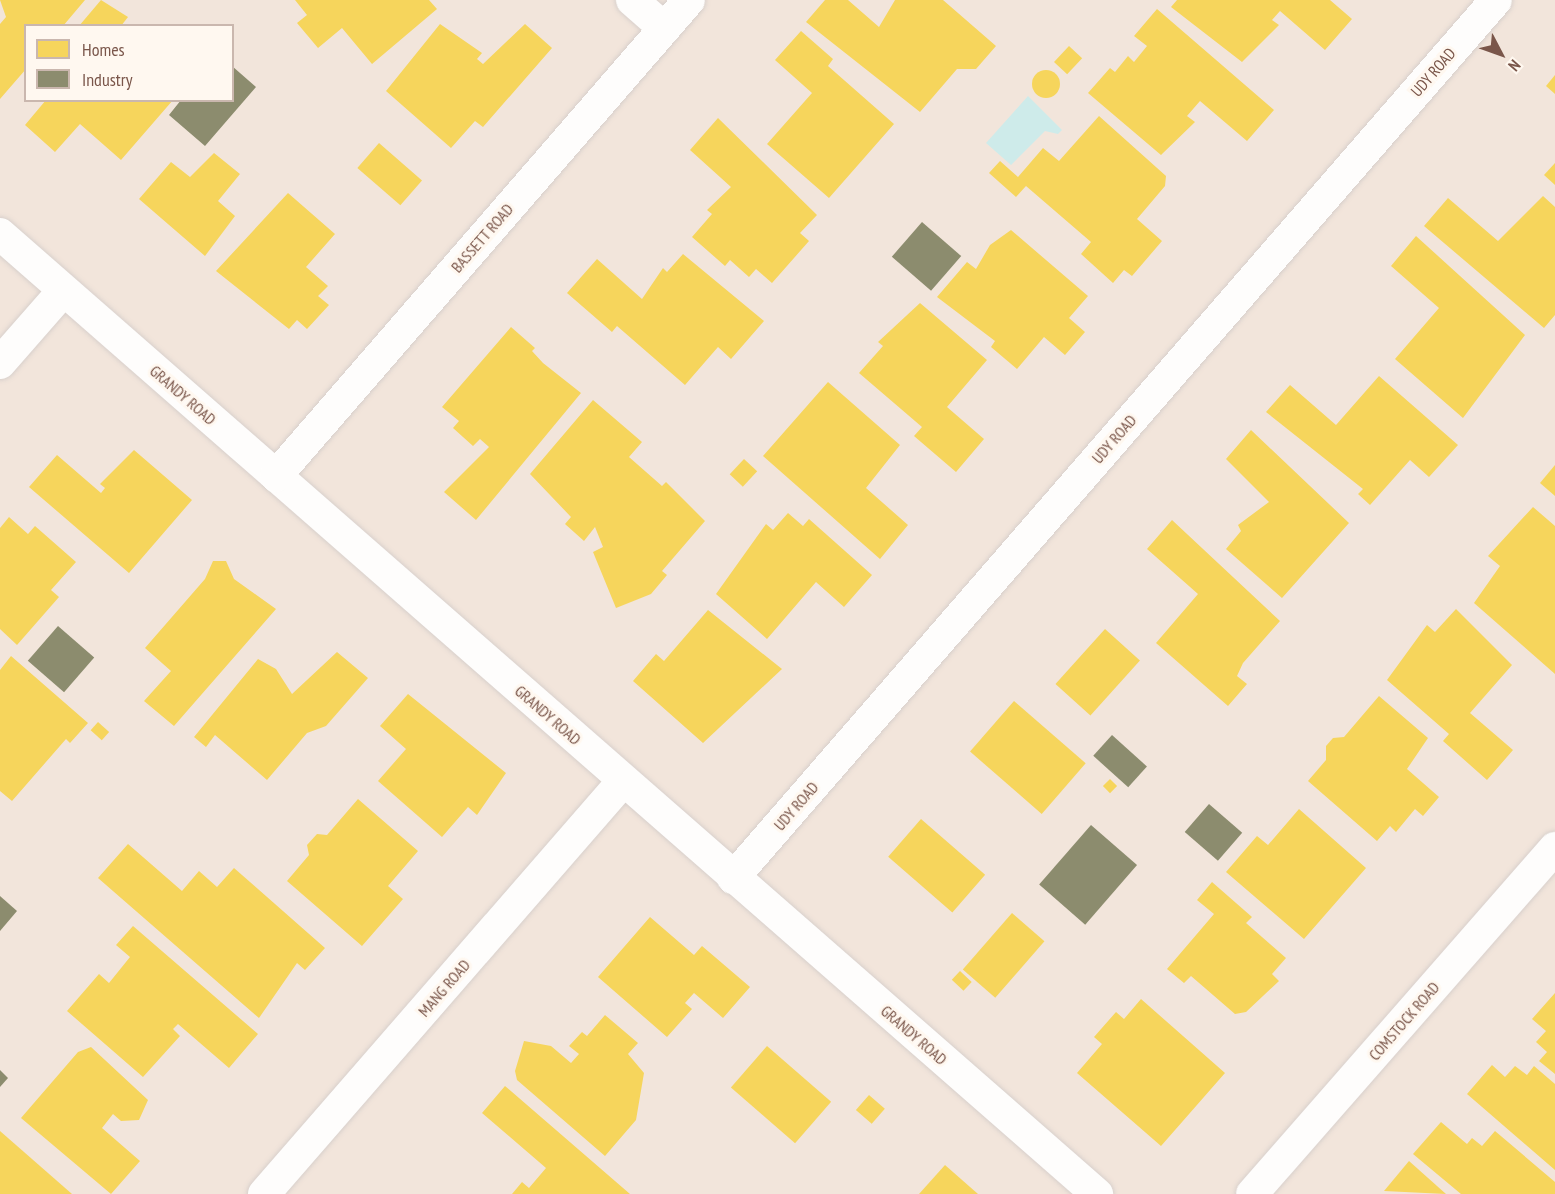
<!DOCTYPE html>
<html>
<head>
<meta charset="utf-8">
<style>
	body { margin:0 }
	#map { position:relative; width:1555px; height:1194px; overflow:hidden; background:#f9f3ee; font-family:"PT Sans Narrow",sans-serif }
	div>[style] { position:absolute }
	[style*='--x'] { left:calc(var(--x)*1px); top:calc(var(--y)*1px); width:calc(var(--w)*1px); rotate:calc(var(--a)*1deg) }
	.residential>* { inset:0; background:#f2e5db }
	.water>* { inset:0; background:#ceebea }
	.homes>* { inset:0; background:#f6d55c; transform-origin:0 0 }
	.round { border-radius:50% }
	.industry>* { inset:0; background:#8c8c6e; transform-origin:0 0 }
	.roads { filter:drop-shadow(0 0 2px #d8d0cc) drop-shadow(0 0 2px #d8d0cc) }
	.minor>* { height:32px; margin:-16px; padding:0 16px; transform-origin:16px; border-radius:16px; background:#fefdfc }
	span { translate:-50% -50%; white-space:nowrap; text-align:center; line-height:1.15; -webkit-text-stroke:6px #fff8f0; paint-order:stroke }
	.street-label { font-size:16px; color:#7a564a }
	.legend { position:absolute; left:24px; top:24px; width:210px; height:78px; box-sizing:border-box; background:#fff8f0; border:2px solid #cab7ae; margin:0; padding:8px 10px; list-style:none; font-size:18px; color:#7a564a }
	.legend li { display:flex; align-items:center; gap:12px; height:30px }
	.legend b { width:30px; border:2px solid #cab7ae }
	.north { position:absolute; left:1471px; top:24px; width:60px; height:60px; -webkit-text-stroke:4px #fff8f0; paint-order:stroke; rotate:131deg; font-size:16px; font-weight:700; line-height:24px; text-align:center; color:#7a564a }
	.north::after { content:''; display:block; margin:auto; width:21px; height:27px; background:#7a564a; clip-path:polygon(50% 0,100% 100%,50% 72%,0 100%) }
</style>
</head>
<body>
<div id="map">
	<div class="residential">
		<i style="clip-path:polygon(evenodd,0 0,1555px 0,1555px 1194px,0 1194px,0 0,26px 26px,232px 26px,232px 100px,26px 100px,26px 26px)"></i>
	</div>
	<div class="water">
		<i style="clip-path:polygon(1028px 96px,1062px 130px,1058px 134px,1045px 131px,1011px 165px,986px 143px)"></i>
	</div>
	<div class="homes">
		<i style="clip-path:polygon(0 0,85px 0,63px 26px,26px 26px,26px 69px,0 99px,0 24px,6px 17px)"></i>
		<i style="clip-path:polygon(101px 0,128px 17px,121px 26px,79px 26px)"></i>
		<i style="clip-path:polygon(295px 0,429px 0,437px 9px,372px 64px,342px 28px,318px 48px,297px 23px,307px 15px)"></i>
		<i style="clip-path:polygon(825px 0,848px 0,879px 27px,895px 0,943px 0,996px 46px,976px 69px,957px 69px,920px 112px,806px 22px)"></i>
		<i style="clip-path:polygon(1177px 0,1330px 0,1352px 19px,1325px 50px,1280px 11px,1272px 20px,1279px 25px,1242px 62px,1171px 7px)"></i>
		<i style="clip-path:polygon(1157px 9px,1274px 110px,1247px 141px,1200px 101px,1187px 116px,1195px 122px,1161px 155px,1088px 93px,1110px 68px,1115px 72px,1128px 56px,1134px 62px,1147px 46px,1134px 36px)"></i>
		<i style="clip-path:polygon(440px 24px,482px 53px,477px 59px,483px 64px,525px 24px,552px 48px,483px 127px,475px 121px,451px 148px,386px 91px)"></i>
		<i style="clip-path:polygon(801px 31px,833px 59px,828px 66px,894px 124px,829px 198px,767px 144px,812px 93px,775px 60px)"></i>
		<i style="left:1069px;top:46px;width:18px;height:22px;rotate:43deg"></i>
		<i class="round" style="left:1032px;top:70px;width:28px;height:28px"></i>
		<i style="clip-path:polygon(1555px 75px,1555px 94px,1546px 86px)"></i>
		<i style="clip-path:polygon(46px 100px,173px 100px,121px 160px,80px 124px,55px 152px,25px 125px)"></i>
		<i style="clip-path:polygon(1099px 116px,1166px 176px,1165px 186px,1137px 219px,1162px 241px,1132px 276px,1124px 270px,1113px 283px,1081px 254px,1091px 242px,1026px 186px,1016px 197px,989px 173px,1000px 161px,1018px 177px,1043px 148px,1059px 161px)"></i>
		<i style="clip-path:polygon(718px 118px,817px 215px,800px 233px,809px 241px,772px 283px,756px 269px,749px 277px,730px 260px,725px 266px,692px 237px,712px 214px,707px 210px,731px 187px,690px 150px)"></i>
		<i style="left:379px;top:143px;width:57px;height:33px;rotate:41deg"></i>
		<i style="clip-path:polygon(214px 153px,240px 174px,218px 201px,235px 216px,205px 256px,139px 199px,171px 162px,190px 177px)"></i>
		<i style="clip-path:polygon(1555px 163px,1555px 185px,1544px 175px)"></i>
		<i style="clip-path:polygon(288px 193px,335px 234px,306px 267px,328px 286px,318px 296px,329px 305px,307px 329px,297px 320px,289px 329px,216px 271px)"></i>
		<i style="clip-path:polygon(1543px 196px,1555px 207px,1555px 315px,1544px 328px,1424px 226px,1448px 198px,1498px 241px)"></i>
		<i style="clip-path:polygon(1011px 230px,1088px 296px,1069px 318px,1085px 332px,1065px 355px,1044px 337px,1017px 369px,991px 347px,995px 341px,937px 297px,967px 262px,976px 269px,990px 245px)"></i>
		<i style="clip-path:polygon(1416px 236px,1525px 335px,1463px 418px,1395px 359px,1439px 308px,1391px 266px)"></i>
		<i style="clip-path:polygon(683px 254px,764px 321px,731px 359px,718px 347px,685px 385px,617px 326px,612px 332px,567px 293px,597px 259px,642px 299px,663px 268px,667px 272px)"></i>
		<i style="clip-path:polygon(920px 303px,987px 360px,947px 407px,984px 439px,956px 472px,914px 436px,922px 427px,859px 373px,883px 346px,878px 342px)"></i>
		<i style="clip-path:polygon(511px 327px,535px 348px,532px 351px,543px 363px,581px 393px,476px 520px,444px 492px,489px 447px,480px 439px,473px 446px,453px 428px,459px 421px,442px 407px)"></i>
		<i style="clip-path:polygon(1379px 376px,1458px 445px,1429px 477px,1410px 460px,1370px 505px,1358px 494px,1363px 489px,1266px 412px,1290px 385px,1336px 425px)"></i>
		<i style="clip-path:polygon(828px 382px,900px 445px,866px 488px,908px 525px,880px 559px,763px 456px)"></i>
		<i style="clip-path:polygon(593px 400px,642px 442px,629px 457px,662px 486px,666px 482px,705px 521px,662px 571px,667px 575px,651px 594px,616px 608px,593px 552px,603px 547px,595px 527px,584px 541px,565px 524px,571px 517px,530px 474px)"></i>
		<i style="clip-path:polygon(1251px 430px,1349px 523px,1282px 598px,1226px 549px,1241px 531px,1238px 525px,1269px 502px,1226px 459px)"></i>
		<i style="clip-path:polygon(134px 450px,192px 500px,129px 573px,29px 487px,57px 455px,101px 493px,105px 488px,100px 484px)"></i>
		<i style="left:744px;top:459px;width:18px;height:21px;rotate:43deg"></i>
		<i style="clip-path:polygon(1555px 465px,1555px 496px,1540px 483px)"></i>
		<i style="clip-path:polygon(1533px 507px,1555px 526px,1555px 674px,1474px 603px,1500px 566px,1488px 556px)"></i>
		<i style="clip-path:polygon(788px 513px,803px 526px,809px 519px,872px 575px,844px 607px,816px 582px,767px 639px,716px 594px,766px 524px,773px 530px)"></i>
		<i style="clip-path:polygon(9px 517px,28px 534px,35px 526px,76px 562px,51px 590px,59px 597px,17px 645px,0 629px,0 528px)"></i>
		<i style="clip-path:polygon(1172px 520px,1280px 621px,1243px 663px,1237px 676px,1247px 684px,1228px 706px,1156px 643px,1198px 594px,1147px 549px)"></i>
		<i style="clip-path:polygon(213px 561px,226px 561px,234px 579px,276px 609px,174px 726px,144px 701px,171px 671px,145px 648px,205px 579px)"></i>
		<i style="clip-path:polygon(1456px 609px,1512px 665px,1470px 713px,1513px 750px,1487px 780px,1443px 741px,1449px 734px,1387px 680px,1427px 625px,1435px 632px)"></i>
		<i style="clip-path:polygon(708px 610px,782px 669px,703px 743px,633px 681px,656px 654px,664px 661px)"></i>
		<i style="left:1105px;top:629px;width:47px;height:74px;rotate:42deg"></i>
		<i style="clip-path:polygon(337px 652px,368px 678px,326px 726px,307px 733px,267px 780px,215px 735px,206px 747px,194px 737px,258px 659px,276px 669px,292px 694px)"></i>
		<i style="clip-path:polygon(11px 656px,88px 723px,70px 743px,66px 739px,12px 801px,0 791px,0 670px)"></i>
		<i style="clip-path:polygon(408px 694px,506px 773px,477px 815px,468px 807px,442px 837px,378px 781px,406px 749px,380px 726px)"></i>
		<i style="clip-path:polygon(1379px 696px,1428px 738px,1407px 769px,1439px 797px,1423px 816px,1415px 809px,1396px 832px,1390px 826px,1377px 841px,1308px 781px,1326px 760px,1326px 746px,1333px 738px,1344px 737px)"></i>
		<i style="left:1014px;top:701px;width:95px;height:67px;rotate:41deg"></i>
		<i style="left:98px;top:722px;width:15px;height:11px;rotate:42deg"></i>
		<i style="left:1110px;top:779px;width:10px;height:10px;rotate:45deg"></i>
		<i style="clip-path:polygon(358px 799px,418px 851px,388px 886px,403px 899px,362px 946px,287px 881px,309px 855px,307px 845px,317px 834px,327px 835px)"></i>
		<i style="clip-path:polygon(1299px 809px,1366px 868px,1304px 939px,1226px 872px,1257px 836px,1268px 845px)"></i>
		<i style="left:921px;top:819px;width:85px;height:50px;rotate:41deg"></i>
		<i style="clip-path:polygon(128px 844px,182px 891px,199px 871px,217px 887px,234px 868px,325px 948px,305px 970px,297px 963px,259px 1018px,98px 878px)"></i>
		<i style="clip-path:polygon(1212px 882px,1252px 917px,1246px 923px,1286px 958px,1272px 974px,1279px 981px,1246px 1012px,1235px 1014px,1191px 976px,1184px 983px,1167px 969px,1214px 914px,1197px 900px)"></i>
		<i style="left:1012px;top:913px;width:43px;height:75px;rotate:41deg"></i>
		<i style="clip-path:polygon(650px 917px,694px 955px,702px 946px,750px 987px,723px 1018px,694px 993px,685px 1003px,692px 1009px,667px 1037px,598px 977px)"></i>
		<i style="clip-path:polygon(133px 926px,258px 1034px,229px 1068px,178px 1024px,173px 1029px,180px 1036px,143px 1077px,67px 1011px,99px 974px,109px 983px,130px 957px,116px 945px)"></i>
		<i style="left:960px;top:971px;width:16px;height:12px;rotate:43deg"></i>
		<i style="clip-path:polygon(1555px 993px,1555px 1074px,1539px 1061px,1547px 1052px,1536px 1042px,1546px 1031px,1532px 1019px)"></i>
		<i style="clip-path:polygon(1141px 999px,1225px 1073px,1161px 1146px,1077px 1073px,1102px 1044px,1094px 1037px,1116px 1012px,1124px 1019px)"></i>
		<i style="clip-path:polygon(605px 1015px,638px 1043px,628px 1054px,644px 1073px,636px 1120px,605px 1156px,517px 1080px,515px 1071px,524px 1041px,551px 1046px,571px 1063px,579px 1054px,569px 1046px,582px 1032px,587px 1036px)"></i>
		<i style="left:767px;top:1046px;width:85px;height:55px;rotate:41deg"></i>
		<i style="clip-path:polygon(91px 1047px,148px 1100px,139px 1120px,121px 1121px,113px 1114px,102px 1128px,140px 1161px,111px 1194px,21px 1118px,78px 1052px)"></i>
		<i style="clip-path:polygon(1492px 1065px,1505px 1077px,1515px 1066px,1527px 1075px,1534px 1066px,1555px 1084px,1555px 1170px,1467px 1094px)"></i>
		<i style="clip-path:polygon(505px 1086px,630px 1194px,512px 1194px,522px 1182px,529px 1188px,546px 1168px,482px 1113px)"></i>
		<i style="left:869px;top:1095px;width:21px;height:20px;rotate:41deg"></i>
		<i style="clip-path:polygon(1441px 1122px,1467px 1144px,1472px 1138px,1482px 1146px,1495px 1131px,1555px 1182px,1555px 1194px,1461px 1194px,1413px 1154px)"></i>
		<i style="clip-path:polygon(0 1131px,72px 1194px,0 1194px)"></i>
		<i style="clip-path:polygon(1409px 1161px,1446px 1194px,1384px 1191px)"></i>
		<i style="clip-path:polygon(945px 1165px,978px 1194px,919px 1194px)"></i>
	</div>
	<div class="industry">
		<i style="clip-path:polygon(232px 66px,256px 87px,205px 146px,169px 115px,181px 100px,232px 100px)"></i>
		<i style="left:922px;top:222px;width:52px;height:46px;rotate:41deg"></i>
		<i style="left:58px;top:626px;width:48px;height:46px;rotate:41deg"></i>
		<i style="left:1112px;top:735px;width:47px;height:28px;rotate:42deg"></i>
		<i style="left:1209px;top:804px;width:44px;height:37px;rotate:41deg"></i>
		<i style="left:1091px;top:825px;width:61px;height:79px;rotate:41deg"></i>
		<i style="clip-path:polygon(0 896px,17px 911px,0 931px)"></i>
		<i style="clip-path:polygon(0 1070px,8px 1078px,0 1087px)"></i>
	</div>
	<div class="roads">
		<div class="minor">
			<i style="--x:632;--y:0;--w:43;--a:41.2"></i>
			<i style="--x:0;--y:234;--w:1458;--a:41.19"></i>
			<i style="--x:0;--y:363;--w:96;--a:-48.8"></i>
			<i style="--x:276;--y:476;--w:630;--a:-49.05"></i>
			<i style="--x:733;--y:878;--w:1163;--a:-49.01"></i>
			<i style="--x:264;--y:1194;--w:547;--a:-49"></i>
			<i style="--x:1252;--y:1194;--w:460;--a:-48.8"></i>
		</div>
	</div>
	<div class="street-label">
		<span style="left:1433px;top:72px;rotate:-49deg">UDY ROAD</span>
		<span style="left:482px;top:238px;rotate:-49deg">BASSETT ROAD</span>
		<span style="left:183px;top:395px;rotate:41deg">GRANDY ROAD</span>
		<span style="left:1114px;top:439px;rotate:-49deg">UDY ROAD</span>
		<span style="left:548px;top:715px;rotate:41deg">GRANDY ROAD</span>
		<span style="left:796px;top:806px;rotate:-49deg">UDY ROAD</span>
		<span style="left:444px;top:988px;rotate:-49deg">MANG ROAD</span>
		<span style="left:1404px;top:1021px;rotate:-49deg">COMSTOCK ROAD</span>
		<span style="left:914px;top:1035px;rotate:41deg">GRANDY ROAD</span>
	</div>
	<ul class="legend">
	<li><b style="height:16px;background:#f6d55c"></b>Homes</li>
	<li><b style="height:16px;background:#8c8c6e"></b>Industry</li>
	</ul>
	<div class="north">N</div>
</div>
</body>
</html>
